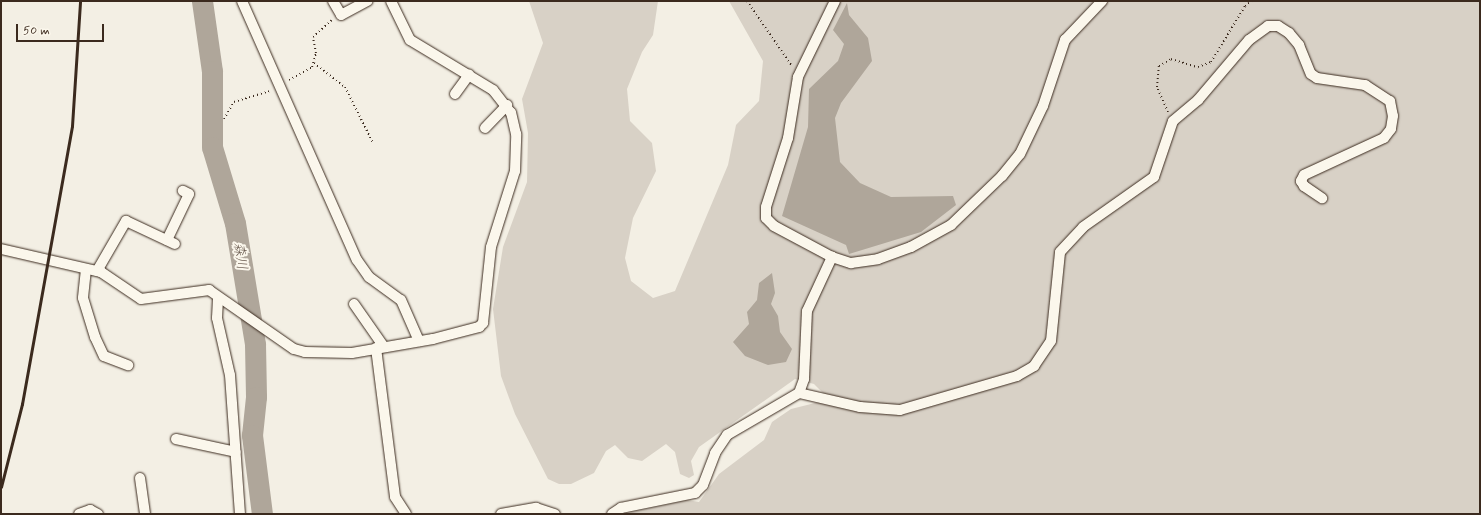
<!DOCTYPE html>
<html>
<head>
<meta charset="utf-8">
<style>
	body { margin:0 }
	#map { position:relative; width:1481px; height:515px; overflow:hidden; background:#f3efe4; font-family:Mynerve,"Klee One",sans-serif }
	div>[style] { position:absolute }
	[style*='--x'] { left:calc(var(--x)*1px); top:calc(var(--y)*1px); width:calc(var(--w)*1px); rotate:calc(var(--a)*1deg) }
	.green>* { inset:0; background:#d8d1c6 }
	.water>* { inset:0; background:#afa69a }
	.river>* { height:21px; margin:-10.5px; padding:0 10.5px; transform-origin:10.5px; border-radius:10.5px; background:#afa69a }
	.path>* { height:2px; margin-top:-1px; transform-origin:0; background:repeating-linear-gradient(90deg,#3b2a1e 0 1px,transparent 0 4px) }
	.roads { filter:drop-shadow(0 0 1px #3b2a1e) drop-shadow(0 0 1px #3b2a1e) }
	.minor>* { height:10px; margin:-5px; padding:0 5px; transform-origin:5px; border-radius:5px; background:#fbf7ec }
	.rail>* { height:3px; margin:-1.5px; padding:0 1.5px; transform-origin:1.5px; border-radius:1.5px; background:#3b2a1e }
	span { translate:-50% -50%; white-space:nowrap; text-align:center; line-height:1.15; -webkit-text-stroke:4px #fbf7ec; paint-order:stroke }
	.water-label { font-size:14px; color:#645549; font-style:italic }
	.frame { position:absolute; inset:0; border:2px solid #3b2a1e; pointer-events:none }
	.scale { position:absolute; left:16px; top:24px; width:88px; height:18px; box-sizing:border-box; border:2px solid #3b2a1e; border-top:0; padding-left:5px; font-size:12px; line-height:14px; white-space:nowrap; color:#3b2a1e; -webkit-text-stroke:3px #fbf7ec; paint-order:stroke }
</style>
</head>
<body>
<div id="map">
	<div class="green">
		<i style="clip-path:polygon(529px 1px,658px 1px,653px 35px,642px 52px,627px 89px,630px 121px,652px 143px,656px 171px,633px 218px,625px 258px,631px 281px,653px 298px,675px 291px,728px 165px,736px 125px,759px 101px,763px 61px,729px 1px,1480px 1px,1480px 514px,623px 514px,687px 500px,699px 502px,719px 474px,764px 440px,772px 422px,791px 409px,823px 401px,825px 395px,814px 384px,795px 379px,699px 447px,691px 461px,694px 475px,689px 478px,680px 474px,675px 452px,666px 444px,642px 461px,628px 458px,615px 445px,606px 451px,594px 473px,571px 484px,559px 484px,548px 479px,515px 414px,501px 376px,493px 309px,503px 247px,527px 182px,528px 133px,522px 99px,543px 43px)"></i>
	</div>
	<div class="water">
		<i style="clip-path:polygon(847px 3px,849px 15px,868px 38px,872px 61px,841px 103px,835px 118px,840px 162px,860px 183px,891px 197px,953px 196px,956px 205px,921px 232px,849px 254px,846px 245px,782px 216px,808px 127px,809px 89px,838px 61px,844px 44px,833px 30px)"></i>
		<i style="clip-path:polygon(772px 273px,775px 293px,771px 304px,778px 316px,780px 332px,792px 349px,786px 362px,768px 365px,745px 356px,733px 342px,749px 324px,747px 312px,757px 300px,759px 283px)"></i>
	</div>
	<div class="river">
		<i style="--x:202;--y:1;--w:71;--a:81.9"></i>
		<i style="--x:212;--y:71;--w:76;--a:90"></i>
		<i style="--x:212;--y:147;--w:79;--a:73.2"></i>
		<i style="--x:235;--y:223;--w:123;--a:80.6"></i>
		<i style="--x:255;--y:344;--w:53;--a:88.9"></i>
		<i style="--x:256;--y:397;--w:38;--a:96"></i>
		<i style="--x:252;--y:435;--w:80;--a:82.8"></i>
	</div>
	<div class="path">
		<i style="--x:747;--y:1;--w:79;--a:55.3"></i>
		<i style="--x:314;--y:63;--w:39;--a:38"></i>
		<i style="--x:345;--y:87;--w:63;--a:63.4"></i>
		<i style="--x:289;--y:80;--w:26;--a:-29"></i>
		<i style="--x:312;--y:67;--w:15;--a:-74"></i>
		<i style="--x:316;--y:53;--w:16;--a:-101"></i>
		<i style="--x:313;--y:37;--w:25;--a:-42"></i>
		<i style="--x:1168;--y:112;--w:27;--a:-114"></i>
		<i style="--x:1157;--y:87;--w:21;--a:-85"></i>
		<i style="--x:1159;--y:66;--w:14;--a:-30"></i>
		<i style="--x:1171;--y:59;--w:28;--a:17"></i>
		<i style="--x:1198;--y:67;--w:14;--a:-21"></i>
		<i style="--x:1211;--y:62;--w:66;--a:-58.7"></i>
		<i style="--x:1245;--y:6;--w:9;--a:-36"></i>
		<i style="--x:224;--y:119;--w:20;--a:-60"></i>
		<i style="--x:234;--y:102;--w:39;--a:-17"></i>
	</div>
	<div class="roads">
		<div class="minor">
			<i style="--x:242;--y:1;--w:283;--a:66.1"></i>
			<i style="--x:357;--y:260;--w:21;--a:55"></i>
			<i style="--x:369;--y:277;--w:39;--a:36"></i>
			<i style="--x:401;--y:300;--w:45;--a:66.3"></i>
			<i style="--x:333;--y:1;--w:16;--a:60"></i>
			<i style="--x:341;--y:15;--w:30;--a:-28"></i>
			<i style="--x:835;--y:1;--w:85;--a:116"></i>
			<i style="--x:798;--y:77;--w:62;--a:99.3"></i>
			<i style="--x:788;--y:138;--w:72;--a:107.7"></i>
			<i style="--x:766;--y:207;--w:11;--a:90"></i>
			<i style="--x:766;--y:218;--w:11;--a:45"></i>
			<i style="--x:774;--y:226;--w:66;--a:28.1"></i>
			<i style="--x:832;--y:257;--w:20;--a:18"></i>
			<i style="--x:851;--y:263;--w:27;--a:-8"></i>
			<i style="--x:878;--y:259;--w:35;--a:-20"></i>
			<i style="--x:911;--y:247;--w:46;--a:-28.8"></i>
			<i style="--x:951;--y:225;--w:71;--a:-43.9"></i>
			<i style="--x:1002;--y:176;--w:28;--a:-51"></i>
			<i style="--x:1020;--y:154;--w:53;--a:-64.4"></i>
			<i style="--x:1043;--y:106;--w:70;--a:-71.6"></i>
			<i style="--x:1065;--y:40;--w:54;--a:-46.5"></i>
			<i style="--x:455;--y:94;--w:24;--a:-54"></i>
			<i style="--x:485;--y:128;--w:32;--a:-46"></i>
			<i style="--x:167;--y:240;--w:51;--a:-64.4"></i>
			<i style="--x:189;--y:194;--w:7;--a:-153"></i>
			<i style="--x:1;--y:249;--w:103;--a:13"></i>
			<i style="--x:101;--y:272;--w:48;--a:34"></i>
			<i style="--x:141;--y:299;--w:69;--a:-7.5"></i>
			<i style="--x:209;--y:290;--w:103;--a:34.8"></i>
			<i style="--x:294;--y:349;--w:11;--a:15"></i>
			<i style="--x:305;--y:352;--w:47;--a:1.2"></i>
			<i style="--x:352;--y:353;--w:82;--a:-9.8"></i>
			<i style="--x:433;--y:339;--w:48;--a:-14.6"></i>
			<i style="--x:479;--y:327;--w:6;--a:-45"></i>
			<i style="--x:483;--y:323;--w:76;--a:-84"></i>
			<i style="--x:491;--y:247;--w:80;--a:-72.5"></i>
			<i style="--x:515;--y:171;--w:37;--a:-88"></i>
			<i style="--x:516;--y:134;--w:22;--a:-103"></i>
			<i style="--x:511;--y:113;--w:29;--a:-128"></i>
			<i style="--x:493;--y:90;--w:97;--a:-148.9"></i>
			<i style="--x:410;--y:40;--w:43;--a:-116"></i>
			<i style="--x:86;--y:269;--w:29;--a:96"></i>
			<i style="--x:83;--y:298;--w:41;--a:72.9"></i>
			<i style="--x:95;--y:337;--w:21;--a:65"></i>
			<i style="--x:104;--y:356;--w:26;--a:21"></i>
			<i style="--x:97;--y:271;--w:58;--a:-59.9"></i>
			<i style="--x:126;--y:221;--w:54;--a:25.1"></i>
			<i style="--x:218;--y:299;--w:19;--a:93"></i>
			<i style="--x:217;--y:318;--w:58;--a:77.2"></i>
			<i style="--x:230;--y:375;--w:139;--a:85.9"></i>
			<i style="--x:354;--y:304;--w:52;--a:55.1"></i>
			<i style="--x:376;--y:348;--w:150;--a:82.7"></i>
			<i style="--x:395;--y:497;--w:20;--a:57"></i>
			<i style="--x:799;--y:393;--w:63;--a:12.9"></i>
			<i style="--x:860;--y:407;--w:40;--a:4.3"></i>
			<i style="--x:900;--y:410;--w:122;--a:-16.2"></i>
			<i style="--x:1017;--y:376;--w:20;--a:-30"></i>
			<i style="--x:1034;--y:366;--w:30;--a:-56"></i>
			<i style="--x:1051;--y:341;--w:89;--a:-84.2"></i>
			<i style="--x:1060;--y:252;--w:34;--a:-47"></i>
			<i style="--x:1083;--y:227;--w:87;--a:-35.2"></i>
			<i style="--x:1154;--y:177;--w:59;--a:-71.3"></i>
			<i style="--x:1173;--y:121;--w:33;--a:-40"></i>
			<i style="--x:1198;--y:100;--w:79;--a:-49.6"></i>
			<i style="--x:1249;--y:40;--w:24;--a:-36"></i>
			<i style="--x:1268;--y:26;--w:10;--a:0"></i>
			<i style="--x:1278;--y:26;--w:13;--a:32"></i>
			<i style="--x:1289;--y:33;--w:16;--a:50"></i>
			<i style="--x:1299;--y:45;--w:31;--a:68"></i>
			<i style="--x:1311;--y:74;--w:7;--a:34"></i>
			<i style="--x:1317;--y:78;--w:49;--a:8.3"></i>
			<i style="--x:1365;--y:85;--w:30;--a:33"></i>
			<i style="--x:1390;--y:101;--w:15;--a:79"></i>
			<i style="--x:1393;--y:116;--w:13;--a:99"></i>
			<i style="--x:1391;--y:129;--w:11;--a:128"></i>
			<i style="--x:1384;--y:138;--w:88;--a:155.2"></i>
			<i style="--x:1304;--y:175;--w:7;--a:117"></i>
			<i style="--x:1301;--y:181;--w:6;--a:59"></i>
			<i style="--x:1304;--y:186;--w:22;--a:34"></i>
			<i style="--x:176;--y:439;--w:61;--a:12.2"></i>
			<i style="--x:140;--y:478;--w:36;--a:82"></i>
			<i style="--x:79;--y:514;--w:12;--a:-20"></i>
			<i style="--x:90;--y:510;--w:9;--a:27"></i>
			<i style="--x:501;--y:514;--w:36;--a:-10"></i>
			<i style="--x:536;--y:508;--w:20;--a:18"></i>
			<i style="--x:612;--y:514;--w:11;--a:-34"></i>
			<i style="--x:621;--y:508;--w:76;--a:-11.5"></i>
			<i style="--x:695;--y:493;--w:11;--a:-45"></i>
			<i style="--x:703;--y:485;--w:34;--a:-69"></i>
			<i style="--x:715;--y:453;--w:22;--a:-56"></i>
			<i style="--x:727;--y:435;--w:83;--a:-30.3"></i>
			<i style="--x:799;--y:393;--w:15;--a:-70"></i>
			<i style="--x:804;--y:379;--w:68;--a:-87.5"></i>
			<i style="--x:807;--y:311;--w:60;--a:-65.2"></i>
		</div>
	</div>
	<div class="rail">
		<i style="--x:1;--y:487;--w:86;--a:-75.8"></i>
		<i style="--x:22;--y:404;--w:282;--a:-79.8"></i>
		<i style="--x:72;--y:126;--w:125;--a:-86.3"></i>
	</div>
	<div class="water-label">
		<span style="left:240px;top:256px;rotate:81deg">森川</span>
	</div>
	<div class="frame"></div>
	<div class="scale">50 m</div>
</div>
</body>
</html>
